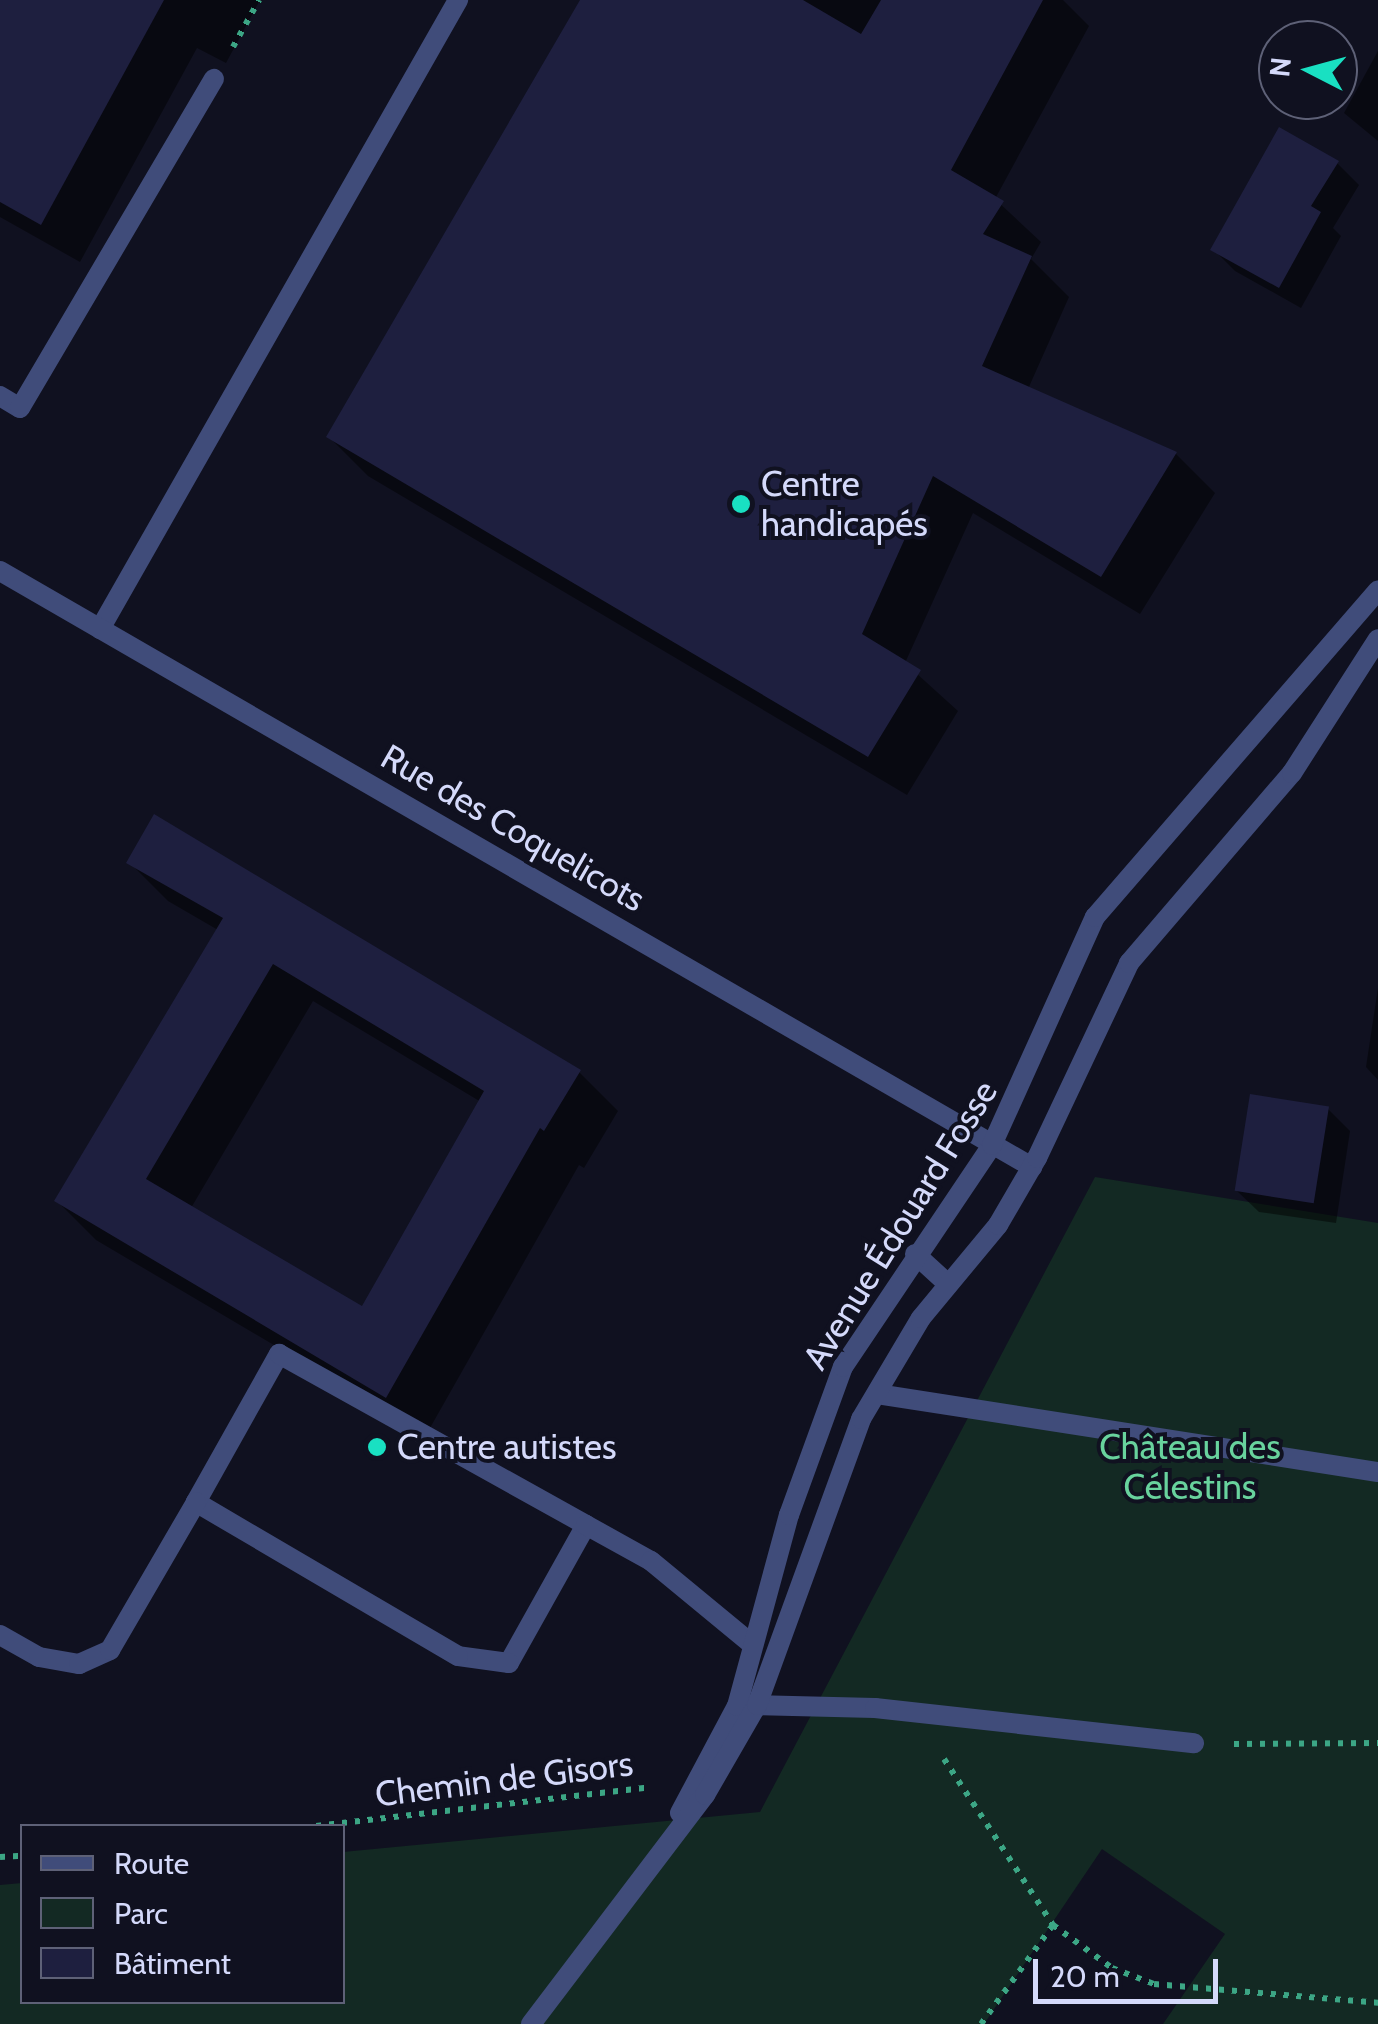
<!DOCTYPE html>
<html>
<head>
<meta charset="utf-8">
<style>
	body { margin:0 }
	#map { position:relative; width:1378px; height:2024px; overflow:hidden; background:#101120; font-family:Cabin,sans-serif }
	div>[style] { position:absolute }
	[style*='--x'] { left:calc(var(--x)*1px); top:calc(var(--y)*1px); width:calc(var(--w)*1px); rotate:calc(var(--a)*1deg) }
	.green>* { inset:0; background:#132923 }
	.shadow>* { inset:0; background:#0007 }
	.building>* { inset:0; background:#1e1f3f; transform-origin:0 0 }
	.path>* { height:6px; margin-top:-3px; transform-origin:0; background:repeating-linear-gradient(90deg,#3ca685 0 5px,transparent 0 13px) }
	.lane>* { height:20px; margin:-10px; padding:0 10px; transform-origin:10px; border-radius:10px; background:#404c7a }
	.street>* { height:20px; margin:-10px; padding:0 10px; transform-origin:10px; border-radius:10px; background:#404c7a }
	.dots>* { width:28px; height:28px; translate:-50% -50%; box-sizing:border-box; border:5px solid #101120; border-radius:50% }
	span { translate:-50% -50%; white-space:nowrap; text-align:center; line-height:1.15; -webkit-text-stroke:8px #101120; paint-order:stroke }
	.poi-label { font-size:35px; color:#d4d9fa }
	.left { translate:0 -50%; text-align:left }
	.street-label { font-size:35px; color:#d4d9fa }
	.park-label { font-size:35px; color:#68d29d }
	.legend { position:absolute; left:20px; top:1824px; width:325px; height:180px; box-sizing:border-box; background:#101120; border:2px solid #5e6177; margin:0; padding:12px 18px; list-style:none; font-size:30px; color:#d4d9fa }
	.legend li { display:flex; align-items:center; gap:20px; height:50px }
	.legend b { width:50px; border:2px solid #5e6177 }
	.north { position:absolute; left:1258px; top:20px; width:100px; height:100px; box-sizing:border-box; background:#101120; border:2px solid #5e6177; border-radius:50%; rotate:276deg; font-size:28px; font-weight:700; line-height:40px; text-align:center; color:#d4d9fa }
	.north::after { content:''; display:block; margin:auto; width:35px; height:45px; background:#19e0c2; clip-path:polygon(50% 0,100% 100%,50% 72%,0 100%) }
	.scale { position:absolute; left:1033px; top:1959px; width:185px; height:45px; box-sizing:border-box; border:5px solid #d4d9fa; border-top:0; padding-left:12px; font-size:30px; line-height:35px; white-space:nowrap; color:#d4d9fa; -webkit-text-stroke:8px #101120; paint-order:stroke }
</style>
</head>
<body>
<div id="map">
	<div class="green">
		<i style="clip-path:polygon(1095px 1177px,1378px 1223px,1378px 2024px,1163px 2024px,1225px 1934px,1102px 1849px,984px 2024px,0 2024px,0 1885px,22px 1883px,22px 2002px,342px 2002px,343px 1852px,760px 1812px)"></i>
	</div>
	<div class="shadow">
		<i style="clip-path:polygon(0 0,260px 0,226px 63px,197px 48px,80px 262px,0 217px)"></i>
		<i style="clip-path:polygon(583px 0,1063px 0,1089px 26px,995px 199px,1041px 242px,1031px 259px,1069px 297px,1028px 389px,1176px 454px,1215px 493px,1140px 614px,973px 513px,905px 663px,958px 711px,907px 795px,368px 476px,329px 437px)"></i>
		<i style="clip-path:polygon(1378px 51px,1378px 141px,1344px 113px)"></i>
		<i style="clip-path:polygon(1337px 163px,1359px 185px,1333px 228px,1341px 236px,1301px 308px,1235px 271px,1213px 249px)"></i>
		<i style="clip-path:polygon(evenodd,129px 862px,579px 1072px,618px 1111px,584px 1168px,579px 1165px,426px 1435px,96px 1240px,57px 1201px,218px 930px,168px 901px,129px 862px,313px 1001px,481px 1102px,363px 1310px,191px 1208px,313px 1001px)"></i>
		<i style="clip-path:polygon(1378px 988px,1378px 1080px,1366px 1067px)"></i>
		<i style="clip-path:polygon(1328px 1109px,1350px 1131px,1336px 1223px,1259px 1212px,1236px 1190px)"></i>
	</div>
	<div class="building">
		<i style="clip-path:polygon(0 0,164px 0,41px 225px,0 202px)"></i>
		<i style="clip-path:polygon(580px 0,803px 0,861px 34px,881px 0,1043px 0,951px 170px,1004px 201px,983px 234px,1032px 256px,982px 366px,1177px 452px,1101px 577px,933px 476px,862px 634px,921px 670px,868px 757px,326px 437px)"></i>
		<i style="clip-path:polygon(1279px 127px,1339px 161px,1311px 206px,1321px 212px,1279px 288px,1210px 250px)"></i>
		<i style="clip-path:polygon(evenodd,154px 814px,581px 1070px,544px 1131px,540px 1128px,386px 1398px,54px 1201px,223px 918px,126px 863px,154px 814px,273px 964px,484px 1091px,362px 1306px,146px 1179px,273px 964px)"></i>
		<i style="left:1250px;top:1094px;width:80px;height:98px;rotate:9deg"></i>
	</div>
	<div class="path">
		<i style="--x:233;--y:47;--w:54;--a:-61"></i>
		<i style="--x:1234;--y:1744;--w:144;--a:-0.4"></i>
		<i style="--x:944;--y:1759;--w:199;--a:56.7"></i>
		<i style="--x:1053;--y:1925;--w:73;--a:36.1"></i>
		<i style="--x:1112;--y:1968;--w:45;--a:20.9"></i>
		<i style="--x:1154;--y:1984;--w:225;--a:4.8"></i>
		<i style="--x:316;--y:1826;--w:332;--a:-6.6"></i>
		<i style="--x:0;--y:1857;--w:22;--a:-3"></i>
		<i style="--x:981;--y:2024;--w:122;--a:-54"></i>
	</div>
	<div class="lane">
		<i style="--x:0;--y:396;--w:23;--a:31"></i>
		<i style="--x:20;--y:408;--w:382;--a:-59.5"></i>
		<i style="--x:100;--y:629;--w:724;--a:-60.35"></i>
		<i style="--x:877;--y:1394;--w:507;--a:8.85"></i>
		<i style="--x:586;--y:1525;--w:158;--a:119.2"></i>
		<i style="--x:509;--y:1663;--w:51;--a:-172.2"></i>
		<i style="--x:458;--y:1656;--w:304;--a:-149.6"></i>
		<i style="--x:196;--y:1502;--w:170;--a:-60.7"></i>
		<i style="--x:279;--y:1354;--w:351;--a:29.1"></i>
		<i style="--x:586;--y:1525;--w:74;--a:29"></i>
		<i style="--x:651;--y:1561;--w:132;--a:39.5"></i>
		<i style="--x:0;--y:1635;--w:45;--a:29.4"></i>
		<i style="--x:39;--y:1657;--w:41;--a:9.9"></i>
		<i style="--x:79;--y:1664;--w:34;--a:-24"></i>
		<i style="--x:110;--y:1650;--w:171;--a:-59.8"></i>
	</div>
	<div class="street">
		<i style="--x:0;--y:571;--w:1192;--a:30.01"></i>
		<i style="--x:915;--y:1254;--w:45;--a:42.3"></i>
		<i style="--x:748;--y:1705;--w:127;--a:1.4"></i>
		<i style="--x:875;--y:1708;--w:321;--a:6.3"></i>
		<i style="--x:680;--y:1813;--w:121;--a:-62"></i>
		<i style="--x:737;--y:1706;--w:198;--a:-74.8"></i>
		<i style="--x:789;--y:1515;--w:158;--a:-70"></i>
		<i style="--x:843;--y:1367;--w:267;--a:-56.1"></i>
		<i style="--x:992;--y:1145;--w:250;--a:-65.7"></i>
		<i style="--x:1095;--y:917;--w:432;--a:-49.1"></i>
		<i style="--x:531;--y:2024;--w:288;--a:-52.8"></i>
		<i style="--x:705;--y:1795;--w:104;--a:-60"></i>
		<i style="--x:757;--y:1705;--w:304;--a:-70"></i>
		<i style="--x:861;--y:1419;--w:117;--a:-59.3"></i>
		<i style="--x:921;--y:1318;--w:121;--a:-50.4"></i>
		<i style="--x:998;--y:1225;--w:78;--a:-59.8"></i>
		<i style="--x:1037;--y:1158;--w:216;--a:-64.7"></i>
		<i style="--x:1129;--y:963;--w:250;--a:-49.4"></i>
		<i style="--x:1292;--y:773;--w:159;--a:-57.3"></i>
	</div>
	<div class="dots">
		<i style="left:741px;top:504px;background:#19e0c2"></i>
		<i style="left:377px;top:1447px;background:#19e0c2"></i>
	</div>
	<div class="poi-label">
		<span class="left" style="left:761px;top:504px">Centre<br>handicapés</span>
		<span class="left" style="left:397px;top:1447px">Centre autistes</span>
	</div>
	<div class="street-label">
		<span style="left:513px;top:828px;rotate:30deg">Rue des Coquelicots</span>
		<span style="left:900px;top:1225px;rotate:-58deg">Avenue Édouard Fosse</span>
		<span style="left:504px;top:1779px;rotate:-7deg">Chemin de Gisors</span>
	</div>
	<div class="park-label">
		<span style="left:1190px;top:1467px">Château des<br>Célestins</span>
	</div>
	<ul class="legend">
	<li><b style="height:12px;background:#404c7a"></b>Route</li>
	<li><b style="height:28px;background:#132923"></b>Parc</li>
	<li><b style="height:28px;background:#1e1f3f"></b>Bâtiment</li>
	</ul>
	<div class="north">N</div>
	<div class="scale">20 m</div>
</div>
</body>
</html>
